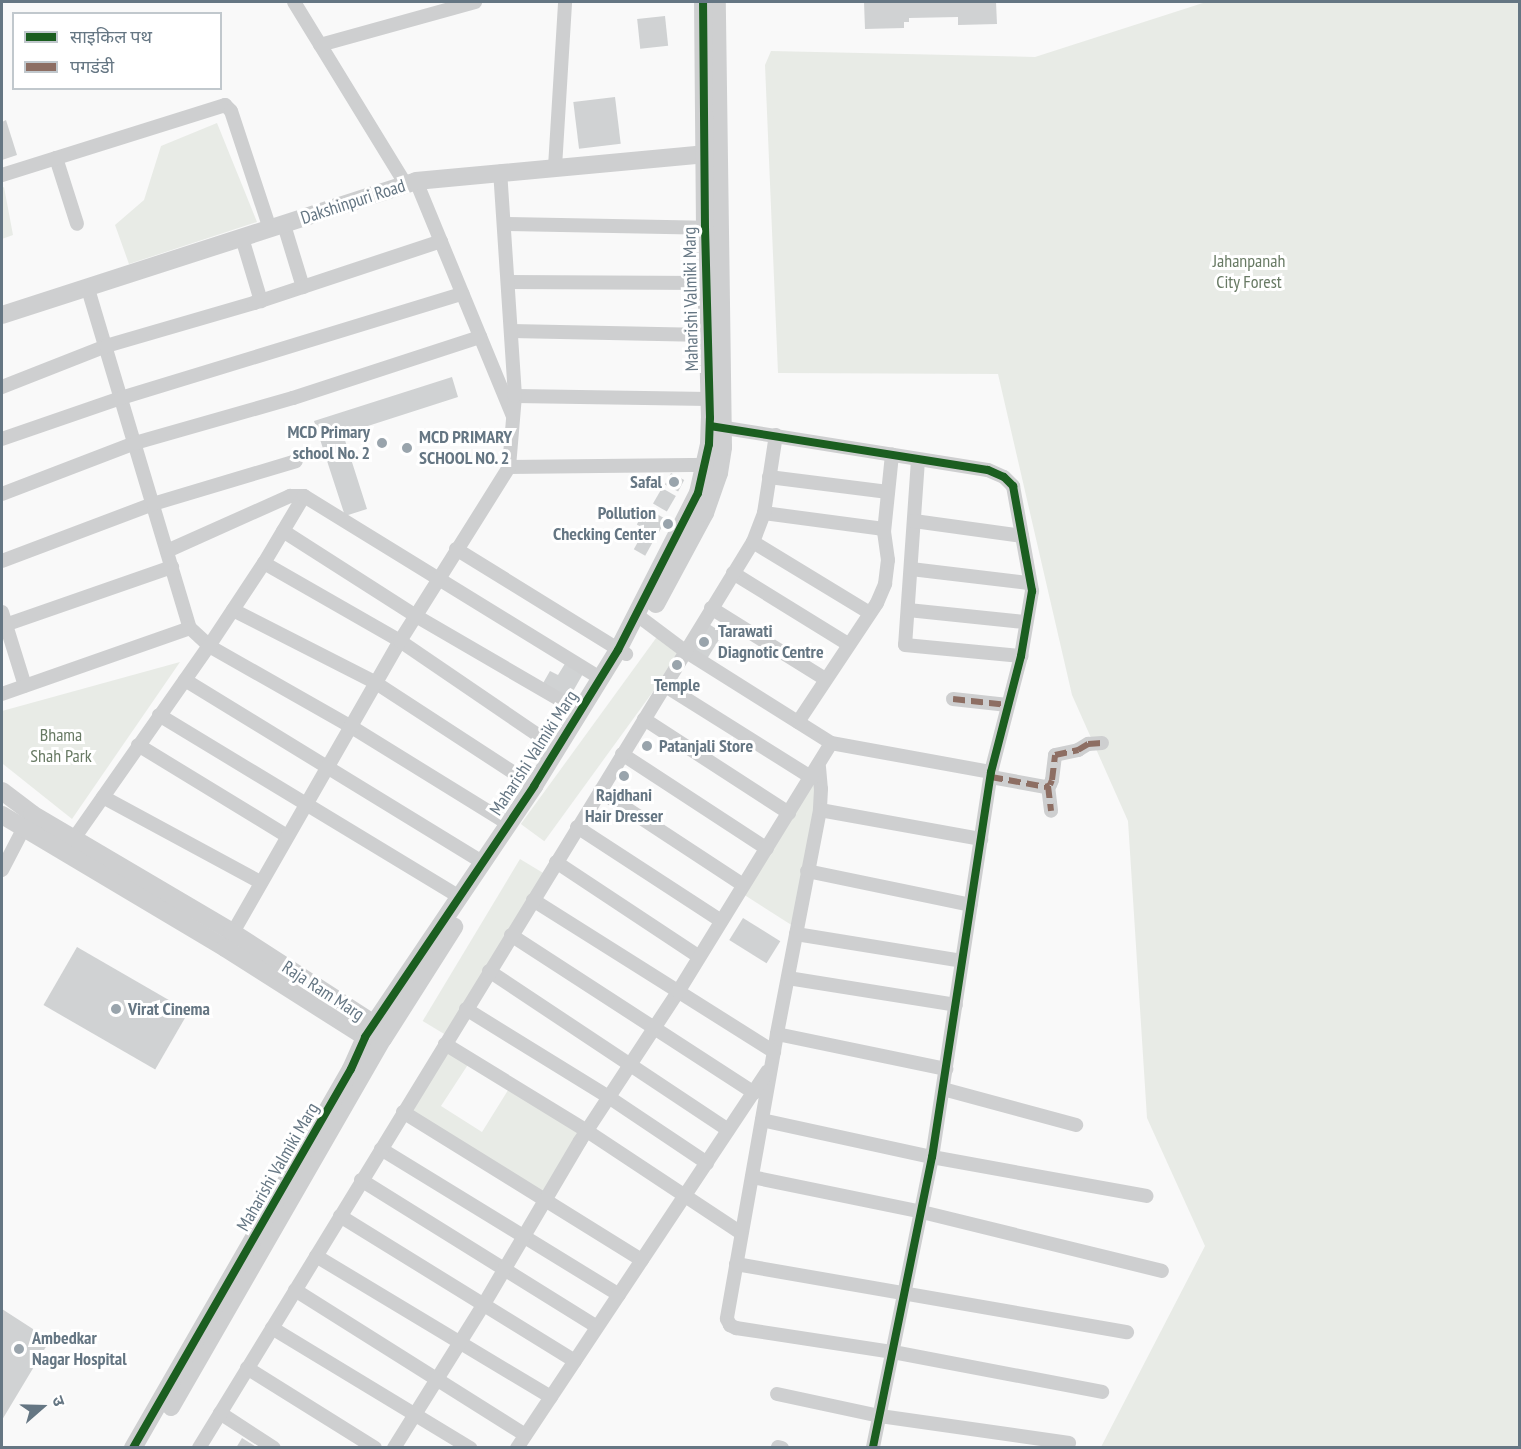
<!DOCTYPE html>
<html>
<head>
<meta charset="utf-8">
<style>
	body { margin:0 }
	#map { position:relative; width:1521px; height:1449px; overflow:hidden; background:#f9f9f9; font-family:"PT Sans Narrow","Noto Sans Devanagari",sans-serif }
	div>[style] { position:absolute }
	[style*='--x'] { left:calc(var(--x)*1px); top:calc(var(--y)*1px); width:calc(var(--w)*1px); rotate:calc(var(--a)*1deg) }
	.green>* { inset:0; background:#e8ebe6; transform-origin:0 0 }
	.building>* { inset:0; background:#d0d2d3; transform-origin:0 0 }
	.minor>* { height:14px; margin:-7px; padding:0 7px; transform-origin:7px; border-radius:7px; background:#cecfd0 }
	.tertiary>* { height:18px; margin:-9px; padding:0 9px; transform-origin:9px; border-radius:9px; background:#cecfd0 }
	.quiet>* { height:6px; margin-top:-3px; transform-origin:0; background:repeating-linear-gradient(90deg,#8d6e63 0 12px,transparent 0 18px) }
	.cycleway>* { height:8px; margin:-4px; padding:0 4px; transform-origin:4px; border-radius:4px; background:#1b5e20 }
	.dots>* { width:16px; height:16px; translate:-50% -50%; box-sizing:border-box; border:3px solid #fff; border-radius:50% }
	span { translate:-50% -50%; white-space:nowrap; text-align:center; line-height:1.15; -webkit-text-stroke:6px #fff; paint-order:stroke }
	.street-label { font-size:18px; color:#657683 }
	.park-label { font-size:18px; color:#687a64 }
	.poi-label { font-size:18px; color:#657683; font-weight:700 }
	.right { translate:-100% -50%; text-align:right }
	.left { translate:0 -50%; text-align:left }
	.frame { position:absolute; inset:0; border:3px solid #657683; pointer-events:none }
	.legend { position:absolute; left:12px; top:12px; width:210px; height:78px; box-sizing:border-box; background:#fff; border:2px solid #c1c8cd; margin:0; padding:8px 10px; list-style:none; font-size:18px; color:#657683 }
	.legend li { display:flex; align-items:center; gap:12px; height:30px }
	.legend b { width:30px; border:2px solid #c1c8cd }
	.north { position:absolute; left:12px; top:1377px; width:60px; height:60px; -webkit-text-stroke:4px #fff; paint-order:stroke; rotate:70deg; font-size:16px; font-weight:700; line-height:24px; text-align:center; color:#657683 }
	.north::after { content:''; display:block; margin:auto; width:21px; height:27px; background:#657683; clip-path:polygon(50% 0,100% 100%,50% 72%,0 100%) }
</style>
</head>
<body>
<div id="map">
	<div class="green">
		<i style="clip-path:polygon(1206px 2px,1519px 2px,1519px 1447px,1101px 1447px,1205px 1246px,1147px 1118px,1128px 821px,1072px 695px,998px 374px,778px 373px,765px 65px,771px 51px,1035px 57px)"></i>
		<i style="clip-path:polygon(217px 123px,257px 222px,129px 264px,115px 225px,144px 200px,161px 146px)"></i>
		<i style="clip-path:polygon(4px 187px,13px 235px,2px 239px,2px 188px)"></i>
		<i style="left:659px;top:634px;width:29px;height:235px;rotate:36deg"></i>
		<i style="clip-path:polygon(180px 662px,72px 819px,3px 764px,2px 711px)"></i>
		<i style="clip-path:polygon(817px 777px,818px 789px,793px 926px,743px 894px)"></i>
		<i style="left:520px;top:859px;width:29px;height:189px;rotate:31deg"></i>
		<i style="clip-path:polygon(446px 1049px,469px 1063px,441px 1106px,482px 1132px,510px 1087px,584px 1132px,546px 1196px,408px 1110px)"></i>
	</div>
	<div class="building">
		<i style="clip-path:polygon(864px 2px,996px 2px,997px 24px,958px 25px,958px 17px,909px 18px,909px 22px,904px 22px,904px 28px,865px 29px)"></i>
		<i style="left:665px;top:16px;width:30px;height:28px;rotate:84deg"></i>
		<i style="left:615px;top:97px;width:47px;height:42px;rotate:83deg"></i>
		<i style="clip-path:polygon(6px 120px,17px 155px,2px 160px,2px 122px)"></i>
		<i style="clip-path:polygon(452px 377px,458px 397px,343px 434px,367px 509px,345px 516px,314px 421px)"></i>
		<i style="left:671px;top:473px;width:15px;height:13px;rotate:28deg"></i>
		<i style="left:662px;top:488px;width:16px;height:18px;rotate:30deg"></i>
		<i style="left:646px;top:508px;width:23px;height:19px;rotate:29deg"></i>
		<i style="left:644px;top:531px;width:13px;height:21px;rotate:29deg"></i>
		<i style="left:707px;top:623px;width:19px;height:32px;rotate:32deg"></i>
		<i style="clip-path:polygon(566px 662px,584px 672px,568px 700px,542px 685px,550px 671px,558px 675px)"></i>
		<i style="left:743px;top:918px;width:44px;height:26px;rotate:32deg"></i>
		<i style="left:77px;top:947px;width:129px;height:67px;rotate:30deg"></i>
		<i style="clip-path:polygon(2px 1309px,50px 1340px,2px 1420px)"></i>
		<i style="clip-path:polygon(242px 1438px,258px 1448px,236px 1448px)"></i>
	</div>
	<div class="minor">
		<i style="--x:294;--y:2;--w:215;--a:58.5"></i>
		<i style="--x:320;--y:45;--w:161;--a:-15.5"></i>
		<i style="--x:56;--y:158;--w:69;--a:72.3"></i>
		<i style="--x:555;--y:167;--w:165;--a:-86.5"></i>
		<i style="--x:2;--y:175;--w:234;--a:-17.4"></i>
		<i style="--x:225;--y:105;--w:8;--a:45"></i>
		<i style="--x:231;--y:111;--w:124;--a:71.7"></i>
		<i style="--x:416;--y:181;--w:254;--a:67.6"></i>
		<i style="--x:504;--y:224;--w:201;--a:1.1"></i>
		<i style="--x:284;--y:225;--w:65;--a:73"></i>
		<i style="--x:242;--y:238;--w:66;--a:73.2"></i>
		<i style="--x:508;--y:282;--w:198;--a:0.3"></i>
		<i style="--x:88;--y:289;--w:354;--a:73.3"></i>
		<i style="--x:190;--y:628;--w:26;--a:43"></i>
		<i style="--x:209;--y:646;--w:162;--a:29.6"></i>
		<i style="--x:350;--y:726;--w:185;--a:31.7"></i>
		<i style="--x:511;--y:331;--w:196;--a:1.2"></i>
		<i style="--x:2;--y:387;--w:112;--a:-21.5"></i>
		<i style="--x:106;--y:346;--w:154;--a:-16.2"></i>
		<i style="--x:254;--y:303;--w:197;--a:-18.3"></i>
		<i style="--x:515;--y:396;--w:194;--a:0.9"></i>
		<i style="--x:713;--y:426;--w:278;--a:9.1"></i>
		<i style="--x:988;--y:470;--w:17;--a:24"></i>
		<i style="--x:1004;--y:477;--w:13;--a:45"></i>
		<i style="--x:1013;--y:486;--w:107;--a:79.7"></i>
		<i style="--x:1032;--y:591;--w:66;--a:99.6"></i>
		<i style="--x:1021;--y:656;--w:120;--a:104.5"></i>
		<i style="--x:991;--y:772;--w:389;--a:98.7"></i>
		<i style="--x:932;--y:1157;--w:297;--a:101.5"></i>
		<i style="--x:2;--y:439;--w:126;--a:-19"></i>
		<i style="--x:121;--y:398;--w:357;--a:-17"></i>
		<i style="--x:918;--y:460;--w:185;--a:94"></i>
		<i style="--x:905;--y:645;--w:117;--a:5.4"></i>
		<i style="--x:509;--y:467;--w:205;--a:-0.6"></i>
		<i style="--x:769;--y:477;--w:120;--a:7.2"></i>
		<i style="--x:2;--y:494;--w:142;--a:-21"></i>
		<i style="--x:135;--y:443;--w:164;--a:-15.9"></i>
		<i style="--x:293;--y:398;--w:197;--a:-18.1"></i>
		<i style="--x:764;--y:513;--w:121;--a:7.6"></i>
		<i style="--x:914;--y:521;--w:109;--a:7.9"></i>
		<i style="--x:283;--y:531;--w:158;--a:32.6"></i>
		<i style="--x:416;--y:616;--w:189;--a:30.2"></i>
		<i style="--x:753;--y:542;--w:135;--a:31.3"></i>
		<i style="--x:456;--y:549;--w:200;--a:31.7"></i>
		<i style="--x:167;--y:551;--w:135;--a:-24.1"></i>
		<i style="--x:290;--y:496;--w:14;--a:0"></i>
		<i style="--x:2;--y:561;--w:161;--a:-20.7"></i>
		<i style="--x:153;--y:504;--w:149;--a:-16.7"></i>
		<i style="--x:264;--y:563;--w:157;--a:29.8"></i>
		<i style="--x:400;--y:641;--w:190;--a:34.3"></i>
		<i style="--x:911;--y:569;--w:119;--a:6.8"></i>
		<i style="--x:733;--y:573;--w:135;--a:31.7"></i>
		<i style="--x:711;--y:608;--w:134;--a:31.9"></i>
		<i style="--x:233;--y:610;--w:161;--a:27"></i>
		<i style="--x:376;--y:683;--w:189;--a:33.1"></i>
		<i style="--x:908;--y:610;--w:118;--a:5.9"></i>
		<i style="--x:2;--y:612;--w:77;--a:72.7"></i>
		<i style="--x:637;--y:615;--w:60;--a:36.9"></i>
		<i style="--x:685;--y:651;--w:173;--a:32.2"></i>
		<i style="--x:831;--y:743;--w:163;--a:10.3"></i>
		<i style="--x:5;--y:625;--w:177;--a:-19.2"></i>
		<i style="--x:185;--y:680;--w:348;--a:31.5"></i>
		<i style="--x:664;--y:685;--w:175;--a:32.1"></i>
		<i style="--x:2;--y:694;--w:199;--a:-19.3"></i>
		<i style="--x:953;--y:699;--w:55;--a:6.2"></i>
		<i style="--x:159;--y:715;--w:351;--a:31.2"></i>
		<i style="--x:644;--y:719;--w:173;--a:33"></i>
		<i style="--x:798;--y:722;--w:143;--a:-56.4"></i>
		<i style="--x:877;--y:603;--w:21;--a:-67"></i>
		<i style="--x:885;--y:584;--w:24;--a:-83"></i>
		<i style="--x:888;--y:560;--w:28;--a:-98"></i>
		<i style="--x:884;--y:532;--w:78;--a:-84.1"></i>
		<i style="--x:138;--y:745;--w:175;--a:31.4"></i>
		<i style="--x:622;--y:754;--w:173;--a:33.2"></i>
		<i style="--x:819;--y:767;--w:22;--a:85"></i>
		<i style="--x:821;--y:789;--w:21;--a:93"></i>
		<i style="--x:820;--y:810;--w:228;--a:100.9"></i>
		<i style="--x:777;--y:1034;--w:289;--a:100"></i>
		<i style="--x:727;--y:1319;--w:7;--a:63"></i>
		<i style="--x:730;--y:1325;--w:7;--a:27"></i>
		<i style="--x:736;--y:1328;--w:159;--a:8.7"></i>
		<i style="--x:893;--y:1352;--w:213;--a:10.8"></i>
		<i style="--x:991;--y:777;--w:56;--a:10.3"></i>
		<i style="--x:1046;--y:787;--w:4;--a:-27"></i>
		<i style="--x:1050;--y:785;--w:5;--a:-68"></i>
		<i style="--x:1052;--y:780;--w:25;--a:-83"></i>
		<i style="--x:1055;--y:755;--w:24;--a:-12"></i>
		<i style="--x:1078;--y:750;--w:12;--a:-31"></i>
		<i style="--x:1088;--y:744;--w:14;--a:-4"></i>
		<i style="--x:1048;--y:786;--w:25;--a:83"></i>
		<i style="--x:600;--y:791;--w:171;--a:33.3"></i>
		<i style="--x:103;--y:797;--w:179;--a:28.4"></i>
		<i style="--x:820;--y:810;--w:164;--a:10.2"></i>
		<i style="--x:577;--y:827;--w:172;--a:33.1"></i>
		<i style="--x:68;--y:847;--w:246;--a:-55"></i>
		<i style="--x:209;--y:646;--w:100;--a:-56.5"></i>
		<i style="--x:264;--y:563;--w:78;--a:-59.2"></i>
		<i style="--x:304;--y:496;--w:347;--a:31.6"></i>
		<i style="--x:556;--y:862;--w:170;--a:33.5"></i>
		<i style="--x:2;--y:870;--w:54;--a:-62.5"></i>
		<i style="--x:807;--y:871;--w:167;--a:11.7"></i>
		<i style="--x:533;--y:900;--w:285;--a:32.2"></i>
		<i style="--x:796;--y:934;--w:168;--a:9.2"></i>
		<i style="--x:511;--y:935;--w:290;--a:33"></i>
		<i style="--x:228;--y:941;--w:346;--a:-60.2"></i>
		<i style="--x:400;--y:641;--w:205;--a:-57.9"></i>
		<i style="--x:509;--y:467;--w:71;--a:-85.2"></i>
		<i style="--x:515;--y:396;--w:225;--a:-93.8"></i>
		<i style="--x:489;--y:971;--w:287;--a:33.6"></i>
		<i style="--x:788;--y:978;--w:170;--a:9.1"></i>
		<i style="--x:466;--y:1009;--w:169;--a:31.7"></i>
		<i style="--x:610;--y:1098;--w:117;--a:33.8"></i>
		<i style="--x:777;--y:1034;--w:173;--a:11.7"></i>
		<i style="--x:445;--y:1044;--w:167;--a:31.5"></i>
		<i style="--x:587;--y:1131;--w:185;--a:33.5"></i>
		<i style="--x:943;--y:1089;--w:138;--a:15.1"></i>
		<i style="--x:403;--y:1112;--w:281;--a:31.8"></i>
		<i style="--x:762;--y:1120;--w:174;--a:12.3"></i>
		<i style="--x:932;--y:1157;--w:218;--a:10.3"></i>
		<i style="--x:381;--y:1149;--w:279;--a:31.5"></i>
		<i style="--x:752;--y:1177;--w:174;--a:11.6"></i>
		<i style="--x:922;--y:1212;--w:247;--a:13.8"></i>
		<i style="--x:361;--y:1180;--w:278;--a:31.9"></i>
		<i style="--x:340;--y:1216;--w:276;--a:31.7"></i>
		<i style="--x:316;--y:1256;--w:274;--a:31"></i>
		<i style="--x:736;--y:1264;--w:397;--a:9.9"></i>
		<i style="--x:295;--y:1290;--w:272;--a:32.2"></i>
		<i style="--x:272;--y:1328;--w:232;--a:31.2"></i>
		<i style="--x:247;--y:1368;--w:151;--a:32"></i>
		<i style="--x:777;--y:1394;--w:105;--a:12.1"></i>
		<i style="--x:880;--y:1416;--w:191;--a:8.1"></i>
		<i style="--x:220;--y:1413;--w:64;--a:32.9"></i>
		<i style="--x:778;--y:1447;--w:4;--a:14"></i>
		<i style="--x:199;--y:1448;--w:1062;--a:-58.56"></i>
		<i style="--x:753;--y:542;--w:31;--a:-69"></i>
		<i style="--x:764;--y:513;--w:79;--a:-81.3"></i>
		<i style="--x:394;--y:1448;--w:170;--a:-58"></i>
		<i style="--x:484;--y:1304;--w:189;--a:-59.5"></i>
		<i style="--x:580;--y:1141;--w:178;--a:-56.7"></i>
		<i style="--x:678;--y:992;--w:292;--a:-58.4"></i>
		<i style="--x:517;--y:1448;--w:452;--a:-56.4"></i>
	</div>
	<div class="tertiary">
		<i style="--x:2;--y:315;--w:435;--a:-17.9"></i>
		<i style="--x:416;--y:181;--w:300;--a:-5.3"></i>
		<i style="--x:656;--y:604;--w:103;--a:-61.7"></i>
		<i style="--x:705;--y:513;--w:42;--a:-70.7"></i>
		<i style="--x:719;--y:473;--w:26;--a:-81"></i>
		<i style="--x:723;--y:447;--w:445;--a:-90.8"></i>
		<i style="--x:2;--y:791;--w:38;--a:37"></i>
		<i style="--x:32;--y:814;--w:232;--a:30.5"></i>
		<i style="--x:232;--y:932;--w:169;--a:32.9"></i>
		<i style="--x:374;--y:1024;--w:9;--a:58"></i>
		<i style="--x:2;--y:815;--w:260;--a:30.8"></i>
		<i style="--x:225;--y:948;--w:166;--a:32.4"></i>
		<i style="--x:365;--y:1037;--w:10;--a:6"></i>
		<i style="--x:171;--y:1407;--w:425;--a:-60.1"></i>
		<i style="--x:383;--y:1039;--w:133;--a:-57.6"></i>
		<i style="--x:133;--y:1448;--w:437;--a:-60.1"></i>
		<i style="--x:351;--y:1069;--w:35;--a:-66"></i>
		<i style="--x:365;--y:1037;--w:303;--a:-56"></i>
		<i style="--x:534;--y:786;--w:160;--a:-58.3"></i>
		<i style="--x:618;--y:650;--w:176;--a:-63"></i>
		<i style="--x:698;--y:493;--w:50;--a:-77.3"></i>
		<i style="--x:709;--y:444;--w:26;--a:-88"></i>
		<i style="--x:710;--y:418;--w:190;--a:-91.5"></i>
		<i style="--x:705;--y:228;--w:226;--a:-90.5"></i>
	</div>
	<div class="quiet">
		<i style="--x:953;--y:699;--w:55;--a:6.2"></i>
		<i style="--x:991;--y:777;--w:56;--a:10.3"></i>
		<i style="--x:1046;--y:787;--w:4;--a:-27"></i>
		<i style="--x:1050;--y:785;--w:5;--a:-68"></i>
		<i style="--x:1052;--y:780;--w:25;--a:-83"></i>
		<i style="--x:1055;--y:755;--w:24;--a:-12"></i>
		<i style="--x:1078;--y:750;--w:12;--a:-31"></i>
		<i style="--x:1088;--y:744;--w:14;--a:-4"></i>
		<i style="--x:1048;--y:786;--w:25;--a:83"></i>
	</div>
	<div class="cycleway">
		<i style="--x:710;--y:426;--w:281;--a:9"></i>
		<i style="--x:988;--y:470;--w:17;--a:24"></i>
		<i style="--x:1004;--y:477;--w:13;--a:45"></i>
		<i style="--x:1013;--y:486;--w:107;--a:79.7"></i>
		<i style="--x:1032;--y:591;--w:66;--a:99.6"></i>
		<i style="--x:1021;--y:656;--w:120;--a:104.5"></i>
		<i style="--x:991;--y:772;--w:389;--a:98.7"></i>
		<i style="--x:932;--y:1157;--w:297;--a:101.5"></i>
		<i style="--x:133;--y:1448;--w:437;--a:-60.1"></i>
		<i style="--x:351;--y:1069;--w:35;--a:-66"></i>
		<i style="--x:365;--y:1037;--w:303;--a:-56"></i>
		<i style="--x:534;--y:786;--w:160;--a:-58.3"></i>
		<i style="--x:618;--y:650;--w:176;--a:-63"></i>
		<i style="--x:698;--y:493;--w:50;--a:-77.3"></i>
		<i style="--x:709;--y:444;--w:26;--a:-88"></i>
		<i style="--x:710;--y:418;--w:190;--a:-91.5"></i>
		<i style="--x:705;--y:228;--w:226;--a:-90.5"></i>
	</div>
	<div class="dots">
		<i style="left:382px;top:443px;background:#99a4ac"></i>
		<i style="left:407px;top:448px;background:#99a4ac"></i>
		<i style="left:674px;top:482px;background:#99a4ac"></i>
		<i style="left:668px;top:524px;background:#99a4ac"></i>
		<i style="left:704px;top:642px;background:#99a4ac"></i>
		<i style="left:677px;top:665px;background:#99a4ac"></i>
		<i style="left:647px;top:746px;background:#99a4ac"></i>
		<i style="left:624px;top:776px;background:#99a4ac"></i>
		<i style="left:116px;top:1009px;background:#99a4ac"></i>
		<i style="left:19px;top:1349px;background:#99a4ac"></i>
	</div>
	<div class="street-label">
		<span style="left:353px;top:202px;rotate:-18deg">Dakshinpuri Road</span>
		<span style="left:691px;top:299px;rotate:-91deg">Maharishi Valmiki Marg</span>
		<span style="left:534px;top:753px;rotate:-57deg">Maharishi Valmiki Marg</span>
		<span style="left:323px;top:991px;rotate:33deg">Raja Ram Marg</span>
		<span style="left:278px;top:1167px;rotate:-60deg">Maharishi Valmiki Marg</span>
	</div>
	<div class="park-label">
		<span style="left:1249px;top:272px">Jahanpanah<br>City Forest</span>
		<span style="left:61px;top:746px">Bhama<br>Shah Park</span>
	</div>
	<div class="poi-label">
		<span class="right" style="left:370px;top:443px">MCD Primary<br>school No. 2</span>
		<span class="left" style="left:419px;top:448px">MCD PRIMARY<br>SCHOOL NO. 2</span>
		<span class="right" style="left:662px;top:482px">Safal</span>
		<span class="right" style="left:656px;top:524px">Pollution<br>Checking Center</span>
		<span class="left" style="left:718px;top:642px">Tarawati<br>Diagnotic Centre</span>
		<span style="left:677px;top:685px">Temple</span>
		<span class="left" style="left:659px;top:746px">Patanjali Store</span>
		<span style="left:624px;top:806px">Rajdhani<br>Hair Dresser</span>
		<span class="left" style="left:128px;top:1009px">Virat Cinema</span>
		<span class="left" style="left:32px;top:1349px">Ambedkar<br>Nagar Hospital</span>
	</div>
	<div class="frame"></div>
	<ul class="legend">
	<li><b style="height:8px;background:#1b5e20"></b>साइकिल पथ</li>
	<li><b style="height:8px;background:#8d6e63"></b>पगडंडी</li>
	</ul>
	<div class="north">उ</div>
</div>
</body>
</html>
